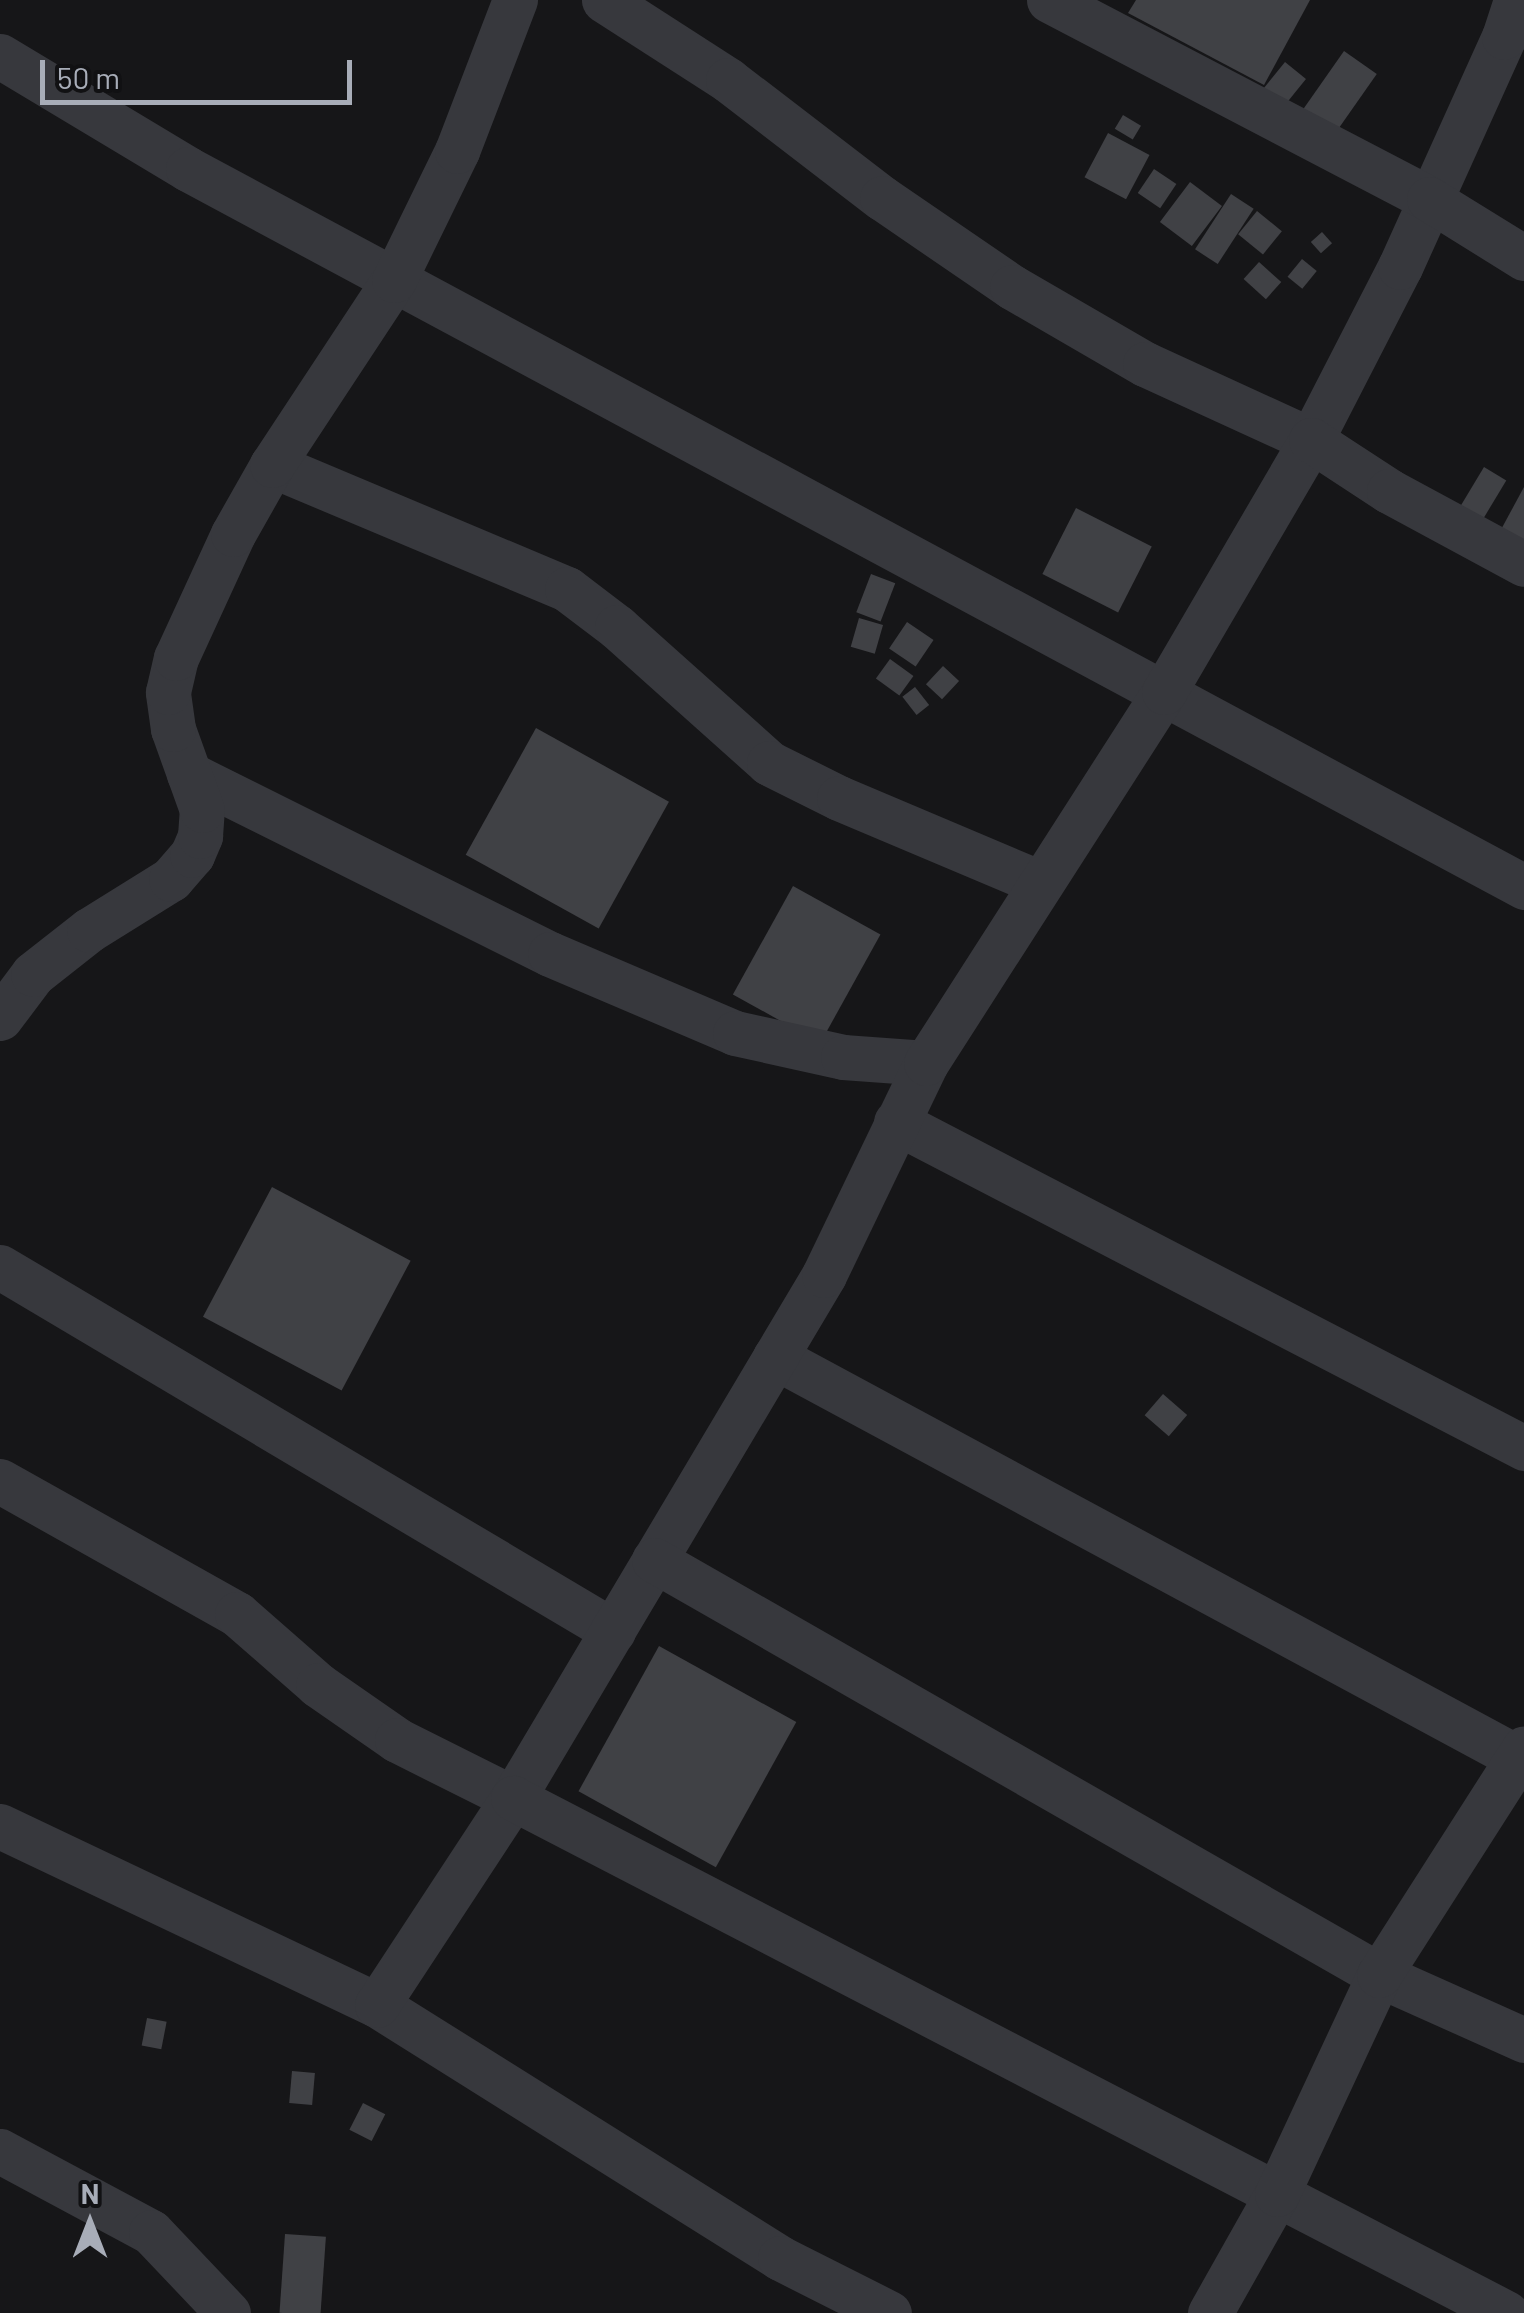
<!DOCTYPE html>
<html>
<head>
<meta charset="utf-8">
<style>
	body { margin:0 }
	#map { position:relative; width:1524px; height:2313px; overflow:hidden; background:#161618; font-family:Barlow,sans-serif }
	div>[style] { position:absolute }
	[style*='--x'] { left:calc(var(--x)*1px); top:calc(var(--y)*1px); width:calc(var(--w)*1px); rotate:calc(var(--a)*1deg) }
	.building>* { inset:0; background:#404145; transform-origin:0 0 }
	.street>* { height:45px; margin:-22.5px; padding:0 22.5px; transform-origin:22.5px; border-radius:22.5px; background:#37383d }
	span { translate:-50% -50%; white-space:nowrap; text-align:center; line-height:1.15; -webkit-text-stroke:9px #111113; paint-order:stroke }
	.north { position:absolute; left:40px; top:2173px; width:100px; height:100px; -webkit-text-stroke:8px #111113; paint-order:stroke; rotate:0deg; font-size:28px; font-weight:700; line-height:40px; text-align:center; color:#a8adb8 }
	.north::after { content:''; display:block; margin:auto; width:35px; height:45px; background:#a8adb8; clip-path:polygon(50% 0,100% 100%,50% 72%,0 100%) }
	.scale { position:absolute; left:40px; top:60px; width:312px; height:45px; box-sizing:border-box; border:5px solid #a8adb8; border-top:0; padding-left:12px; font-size:30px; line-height:35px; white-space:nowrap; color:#a8adb8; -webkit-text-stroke:8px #111113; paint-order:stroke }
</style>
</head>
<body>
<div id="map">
	<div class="building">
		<i style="clip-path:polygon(1136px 0,1310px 0,1264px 85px,1128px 13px)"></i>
		<i style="left:1344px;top:51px;width:40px;height:73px;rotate:35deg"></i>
		<i style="left:1285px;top:62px;width:27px;height:36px;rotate:39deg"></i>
		<i style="left:1123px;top:115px;width:21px;height:16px;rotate:31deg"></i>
		<i style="left:1108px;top:133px;width:47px;height:50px;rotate:28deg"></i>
		<i style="left:1154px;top:169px;width:27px;height:29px;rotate:34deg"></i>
		<i style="left:1190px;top:182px;width:40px;height:50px;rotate:37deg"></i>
		<i style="left:1231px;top:194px;width:27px;height:66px;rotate:33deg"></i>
		<i style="left:1257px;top:211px;width:32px;height:30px;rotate:39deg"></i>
		<i style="left:1322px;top:232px;width:15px;height:15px;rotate:48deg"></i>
		<i style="left:1302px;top:259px;width:19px;height:23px;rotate:39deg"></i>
		<i style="left:1259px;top:262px;width:30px;height:23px;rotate:42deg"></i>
		<i style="left:1484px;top:467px;width:26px;height:61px;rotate:31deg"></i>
		<i style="clip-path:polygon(1524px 487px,1524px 552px,1497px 537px)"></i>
		<i style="left:1076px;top:508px;width:85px;height:74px;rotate:27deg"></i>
		<i style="left:871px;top:574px;width:26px;height:41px;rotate:21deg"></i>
		<i style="left:859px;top:618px;width:25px;height:30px;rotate:16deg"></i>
		<i style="left:907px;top:622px;width:32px;height:32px;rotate:34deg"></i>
		<i style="left:890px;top:659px;width:29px;height:24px;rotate:36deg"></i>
		<i style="left:943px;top:666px;width:22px;height:25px;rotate:43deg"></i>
		<i style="left:915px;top:687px;width:23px;height:16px;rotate:52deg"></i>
		<i style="left:536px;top:728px;width:152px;height:145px;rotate:29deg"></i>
		<i style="left:793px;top:886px;width:100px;height:124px;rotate:29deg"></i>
		<i style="left:272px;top:1187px;width:157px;height:147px;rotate:28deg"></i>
		<i style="left:1163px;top:1394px;width:32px;height:28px;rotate:41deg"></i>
		<i style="left:659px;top:1646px;width:157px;height:166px;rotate:29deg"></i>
		<i style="left:147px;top:2018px;width:20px;height:28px;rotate:11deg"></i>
		<i style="left:292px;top:2071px;width:23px;height:32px;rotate:5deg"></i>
		<i style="left:363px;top:2103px;width:25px;height:30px;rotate:27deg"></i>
		<i style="left:285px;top:2234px;width:41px;height:79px;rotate:4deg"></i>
	</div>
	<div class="street">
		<i style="--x:604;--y:0;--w:148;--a:32.8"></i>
		<i style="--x:728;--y:80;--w:194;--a:37.5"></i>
		<i style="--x:882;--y:198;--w:158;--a:34.4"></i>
		<i style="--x:1012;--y:287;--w:154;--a:30.1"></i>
		<i style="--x:1145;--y:364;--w:183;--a:24.6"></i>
		<i style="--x:1311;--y:440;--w:195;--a:-62.8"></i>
		<i style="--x:1400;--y:267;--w:252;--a:-65.7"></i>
		<i style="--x:1504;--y:37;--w:39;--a:-72"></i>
		<i style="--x:1049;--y:0;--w:429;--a:27.6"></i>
		<i style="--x:1429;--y:199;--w:112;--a:31.8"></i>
		<i style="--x:0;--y:56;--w:219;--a:31"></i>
		<i style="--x:188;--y:169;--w:1517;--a:28.25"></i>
		<i style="--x:272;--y:465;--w:320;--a:22.8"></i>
		<i style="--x:567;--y:589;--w:63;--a:37.2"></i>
		<i style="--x:617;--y:627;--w:204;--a:41.8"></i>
		<i style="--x:769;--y:763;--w:78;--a:26.6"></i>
		<i style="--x:839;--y:798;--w:218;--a:22.9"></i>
		<i style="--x:189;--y:774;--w:403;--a:26.5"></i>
		<i style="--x:550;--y:954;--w:201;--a:23.1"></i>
		<i style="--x:735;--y:1033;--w:111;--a:12.5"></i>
		<i style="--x:843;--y:1057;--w:83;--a:4.1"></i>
		<i style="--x:0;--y:1018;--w:55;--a:-53.1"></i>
		<i style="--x:33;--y:974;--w:71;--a:-38.2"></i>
		<i style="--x:89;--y:930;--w:97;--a:-31.9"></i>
		<i style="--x:171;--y:879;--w:32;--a:-49"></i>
		<i style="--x:192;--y:855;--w:21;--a:-67"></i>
		<i style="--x:200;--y:836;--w:26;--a:-86"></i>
		<i style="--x:202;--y:810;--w:86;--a:-109.7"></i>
		<i style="--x:173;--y:729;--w:37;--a:-98"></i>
		<i style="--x:168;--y:692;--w:35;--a:-77"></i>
		<i style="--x:176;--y:658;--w:136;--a:-65.3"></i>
		<i style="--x:233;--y:534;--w:79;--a:-60.5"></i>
		<i style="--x:272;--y:465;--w:222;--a:-56.6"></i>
		<i style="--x:394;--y:280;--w:144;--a:-64"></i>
		<i style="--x:457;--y:151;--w:162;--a:-69"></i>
		<i style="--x:896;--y:1122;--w:708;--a:27.43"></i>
		<i style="--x:0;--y:1267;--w:713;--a:30.7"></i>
		<i style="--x:775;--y:1357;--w:851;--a:28.34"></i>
		<i style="--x:0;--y:1481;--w:272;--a:29.3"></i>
		<i style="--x:237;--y:1614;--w:108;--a:41.2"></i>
		<i style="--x:318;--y:1685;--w:96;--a:34.8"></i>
		<i style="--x:397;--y:1740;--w:130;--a:26.6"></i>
		<i style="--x:513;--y:1798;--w:608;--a:-59.26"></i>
		<i style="--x:824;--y:1275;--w:235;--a:-64.3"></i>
		<i style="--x:926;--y:1063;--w:441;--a:-57.3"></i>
		<i style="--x:1164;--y:692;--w:292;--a:-59.7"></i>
		<i style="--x:1311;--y:440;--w:93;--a:33.2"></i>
		<i style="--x:1389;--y:491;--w:153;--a:28.4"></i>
		<i style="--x:654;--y:1560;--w:835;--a:29.79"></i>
		<i style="--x:1379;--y:1975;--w:159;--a:24.1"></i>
		<i style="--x:0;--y:1826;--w:417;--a:25.4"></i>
		<i style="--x:377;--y:2005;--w:476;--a:32.1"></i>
		<i style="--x:780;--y:2258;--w:122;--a:26.8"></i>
		<i style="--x:377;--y:2005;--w:248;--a:-56.7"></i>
		<i style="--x:513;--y:1798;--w:1119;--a:27.41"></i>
		<i style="--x:0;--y:2151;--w:171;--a:28.2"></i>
		<i style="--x:151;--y:2232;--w:112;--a:46.5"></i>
		<i style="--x:1210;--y:2313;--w:137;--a:-60.6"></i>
		<i style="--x:1277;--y:2194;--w:242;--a:-65"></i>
		<i style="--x:1379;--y:1975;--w:269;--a:-57.4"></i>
	</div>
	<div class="north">N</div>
	<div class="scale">50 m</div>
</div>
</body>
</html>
